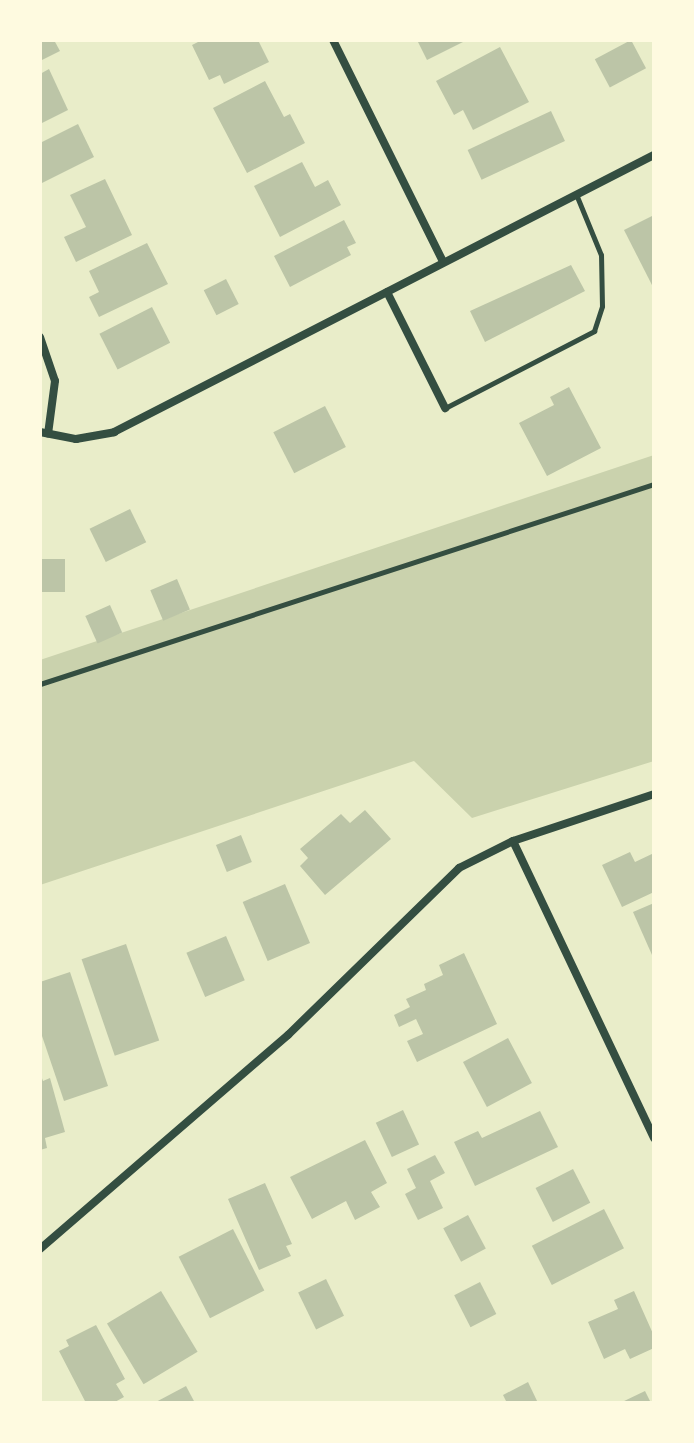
<!DOCTYPE html>
<html>
<head>
<meta charset="utf-8">
<style>
	body { margin:0 }
	#map { position:relative; width:694px; height:1443px; overflow:hidden; background:#e9edc9; font-family:Ubuntu,sans-serif }
	div>[style] { position:absolute }
	[style*='--x'] { left:calc(var(--x)*1px); top:calc(var(--y)*1px); width:calc(var(--w)*1px); rotate:calc(var(--a)*1deg) }
	.green>* { inset:0; background:#cad2ad }
	.building>* { inset:0; background:#bcc5a7; transform-origin:0 0 }
	.path>* { height:5px; margin:-2.5px; padding:0 2.5px; transform-origin:2.5px; border-radius:2.5px; background:#344e41 }
	.service>* { height:5px; margin:-2.5px; padding:0 2.5px; transform-origin:2.5px; border-radius:2.5px; background:#344e41 }
	.minor>* { height:8px; margin:-4px; padding:0 4px; transform-origin:4px; border-radius:4px; background:#344e41 }
	span { translate:-50% -50%; white-space:nowrap; text-align:center; line-height:1.15; -webkit-text-stroke:6px #fefae0; paint-order:stroke }
	.frame { position:absolute; inset:0; border:42px solid #fefae0; pointer-events:none }
</style>
</head>
<body>
<div id="map">
	<div class="green">
		<i style="clip-path:polygon(654px 455px,654px 761px,472px 818px,414px 761px,40px 885px,40px 660px)"></i>
	</div>
	<div class="building">
		<i style="clip-path:polygon(40px 40px,54px 40px,60px 51px,40px 61px)"></i>
		<i style="clip-path:polygon(202px 40px,258px 40px,269px 62px,224px 84px,220px 75px,209px 80px,192px 45px)"></i>
		<i style="clip-path:polygon(417px 40px,467px 40px,427px 60px)"></i>
		<i style="left:631px;top:40px;width:32px;height:41px;rotate:62deg"></i>
		<i style="clip-path:polygon(500px 47px,529px 102px,473px 130px,463px 110px,454px 115px,436px 81px)"></i>
		<i style="clip-path:polygon(49px 69px,68px 110px,40px 124px,40px 74px)"></i>
		<i style="clip-path:polygon(265px 81px,284px 117px,290px 114px,305px 143px,247px 173px,213px 108px)"></i>
		<i style="left:551px;top:111px;width:33px;height:92px;rotate:65deg"></i>
		<i style="clip-path:polygon(78px 124px,94px 157px,40px 184px,40px 143px)"></i>
		<i style="clip-path:polygon(302px 162px,315px 187px,328px 180px,341px 205px,280px 237px,254px 186px)"></i>
		<i style="clip-path:polygon(105px 179px,132px 235px,76px 262px,64px 237px,86px 227px,70px 195px)"></i>
		<i style="clip-path:polygon(654px 215px,654px 289px,624px 230px)"></i>
		<i style="clip-path:polygon(344px 220px,356px 243px,347px 247px,351px 255px,290px 287px,274px 256px)"></i>
		<i style="clip-path:polygon(147px 243px,168px 284px,99px 317px,89px 297px,99px 292px,89px 271px)"></i>
		<i style="clip-path:polygon(571px 265px,585px 291px,485px 342px,470px 311px)"></i>
		<i style="left:226px;top:279px;width:28px;height:25px;rotate:63deg"></i>
		<i style="left:152px;top:307px;width:40px;height:59px;rotate:63deg"></i>
		<i style="clip-path:polygon(569px 387px,601px 448px,547px 476px,519px 423px,554px 405px,550px 397px)"></i>
		<i style="left:325px;top:406px;width:46px;height:58px;rotate:63deg"></i>
		<i style="left:130px;top:509px;width:37px;height:45px;rotate:64deg"></i>
		<i style="left:40px;top:559px;width:25px;height:33px"></i>
		<i style="left:177px;top:579px;width:33px;height:29px;rotate:67deg"></i>
		<i style="left:110px;top:605px;width:30px;height:27px;rotate:66deg"></i>
		<i style="clip-path:polygon(365px 810px,391px 839px,325px 895px,300px 866px,308px 858px,300px 849px,341px 814px,350px 823px)"></i>
		<i style="left:241px;top:835px;width:29px;height:27px;rotate:68deg"></i>
		<i style="clip-path:polygon(630px 852px,635px 862px,654px 853px,654px 892px,622px 907px,602px 865px)"></i>
		<i style="left:285px;top:884px;width:64px;height:46px;rotate:67deg"></i>
		<i style="clip-path:polygon(654px 903px,654px 954px,652px 955px,633px 912px)"></i>
		<i style="left:226px;top:936px;width:48px;height:43px;rotate:67deg"></i>
		<i style="left:126px;top:944px;width:102px;height:47px;rotate:71deg"></i>
		<i style="clip-path:polygon(464px 953px,497px 1024px,417px 1062px,407px 1041px,423px 1034px,416px 1019px,399px 1027px,394px 1015px,410px 1007px,406px 999px,426px 990px,424px 984px,443px 975px,439px 965px)"></i>
		<i style="clip-path:polygon(70px 972px,108px 1086px,64px 1101px,40px 1030px,40px 982px)"></i>
		<i style="left:508px;top:1038px;width:51px;height:51px;rotate:62deg"></i>
		<i style="clip-path:polygon(40px 1073px,43px 1081px,50px 1078px,65px 1132px,45px 1138px,47px 1148px,40px 1150px)"></i>
		<i style="left:403px;top:1110px;width:38px;height:30px;rotate:65deg"></i>
		<i style="clip-path:polygon(540px 1111px,558px 1147px,475px 1186px,454px 1142px,478px 1131px,482px 1138px)"></i>
		<i style="clip-path:polygon(365px 1140px,387px 1183px,371px 1192px,380px 1207px,355px 1220px,346px 1201px,312px 1219px,290px 1177px)"></i>
		<i style="clip-path:polygon(435px 1155px,445px 1173px,430px 1181px,443px 1208px,418px 1220px,405px 1194px,416px 1188px,407px 1169px)"></i>
		<i style="left:573px;top:1169px;width:38px;height:42px;rotate:63deg"></i>
		<i style="clip-path:polygon(265px 1183px,292px 1244px,286px 1246px,291px 1256px,259px 1270px,228px 1199px)"></i>
		<i style="left:604px;top:1209px;width:44px;height:81px;rotate:63deg"></i>
		<i style="left:468px;top:1215px;width:38px;height:28px;rotate:62deg"></i>
		<i style="left:233px;top:1229px;width:69px;height:61px;rotate:63deg"></i>
		<i style="left:326px;top:1279px;width:41px;height:31px;rotate:64deg"></i>
		<i style="left:480px;top:1282px;width:36px;height:29px;rotate:63deg"></i>
		<i style="left:161px;top:1291px;width:71px;height:63px;rotate:59deg"></i>
		<i style="clip-path:polygon(634px 1291px,654px 1336px,654px 1348px,630px 1359px,625px 1349px,604px 1359px,588px 1322px,618px 1309px,614px 1300px)"></i>
		<i style="clip-path:polygon(96px 1325px,125px 1379px,116px 1384px,124px 1397px,113px 1403px,86px 1403px,59px 1351px,69px 1346px,66px 1340px)"></i>
		<i style="clip-path:polygon(528px 1382px,538px 1403px,507px 1403px,503px 1395px)"></i>
		<i style="clip-path:polygon(186px 1386px,195px 1403px,154px 1403px)"></i>
		<i style="clip-path:polygon(645px 1391px,651px 1403px,620px 1403px)"></i>
	</div>
	<div class="path">
		<i style="--x:40;--y:684;--w:646;--a:-18.04"></i>
	</div>
	<div class="service">
		<i style="--x:445;--y:408;--w:168;--a:-27.3"></i>
		<i style="--x:594;--y:331;--w:26;--a:-72"></i>
		<i style="--x:602;--y:306;--w:51;--a:-91.1"></i>
		<i style="--x:601;--y:255;--w:66;--a:-112.3"></i>
	</div>
	<div class="minor">
		<i style="--x:333;--y:40;--w:248;--a:63.6"></i>
		<i style="--x:387;--y:292;--w:130;--a:63.4"></i>
		<i style="--x:40;--y:337;--w:46;--a:71.2"></i>
		<i style="--x:55;--y:381;--w:53;--a:97.5"></i>
		<i style="--x:40;--y:432;--w:37;--a:11"></i>
		<i style="--x:76;--y:439;--w:39;--a:-10"></i>
		<i style="--x:114;--y:432;--w:607;--a:-27.16"></i>
		<i style="--x:513;--y:841;--w:329;--a:64.6"></i>
		<i style="--x:40;--y:1249;--w:328;--a:-40.8"></i>
		<i style="--x:288;--y:1035;--w:239;--a:-44.3"></i>
		<i style="--x:459;--y:868;--w:60;--a:-26.6"></i>
		<i style="--x:513;--y:841;--w:149;--a:-18.4"></i>
	</div>
	<div class="frame"></div>
</div>
</body>
</html>
